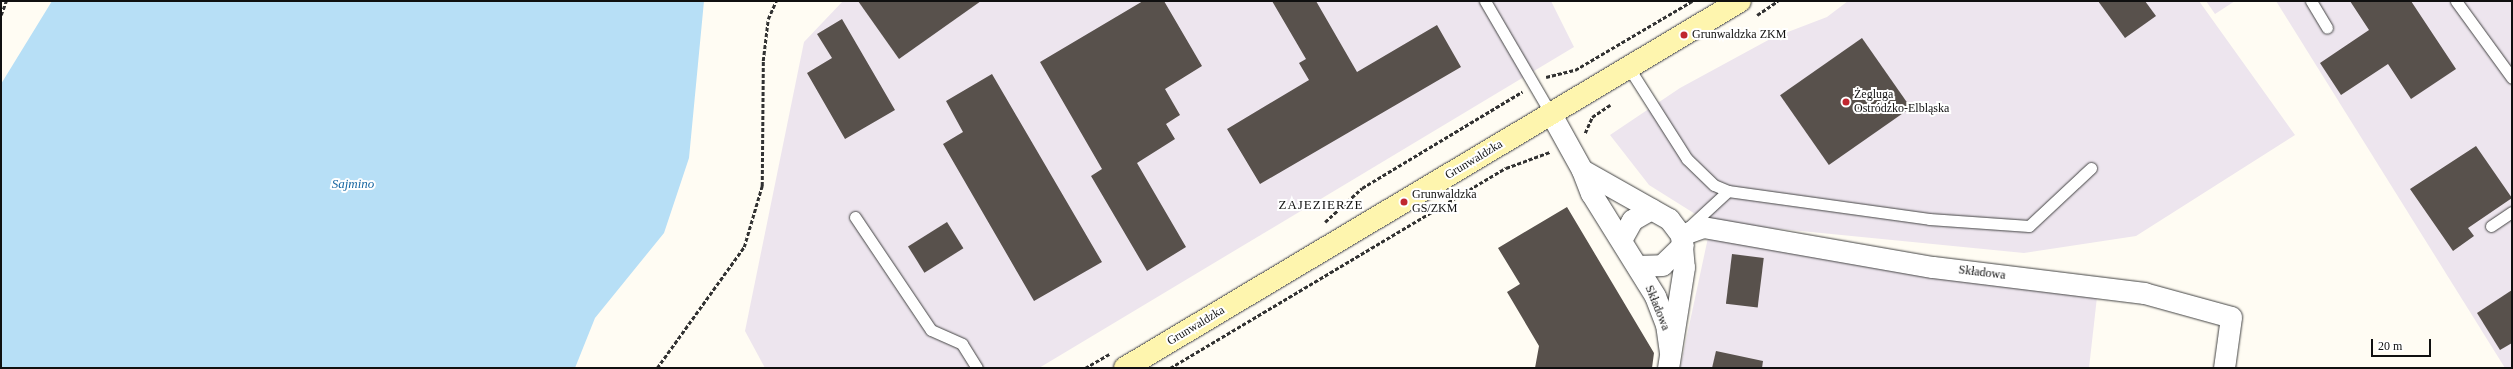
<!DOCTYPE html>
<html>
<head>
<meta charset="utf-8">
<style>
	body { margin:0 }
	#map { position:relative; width:2513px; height:369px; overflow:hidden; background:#fffcf3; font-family:"Times New Roman",serif }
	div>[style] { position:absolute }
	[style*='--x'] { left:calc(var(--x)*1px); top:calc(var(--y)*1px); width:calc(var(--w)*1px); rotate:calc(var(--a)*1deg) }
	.industrial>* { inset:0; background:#ede5ee }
	.water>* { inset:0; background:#b7dff6 }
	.building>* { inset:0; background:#58514c; transform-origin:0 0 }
	.path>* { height:2.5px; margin-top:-1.25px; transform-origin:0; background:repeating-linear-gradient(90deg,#323232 0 4px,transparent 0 6px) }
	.roads { filter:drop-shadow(0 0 1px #434343) drop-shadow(0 0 1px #434343) }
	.lane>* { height:11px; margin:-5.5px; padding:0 5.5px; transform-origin:5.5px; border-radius:5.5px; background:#fff }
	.street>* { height:21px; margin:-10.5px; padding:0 10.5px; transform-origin:10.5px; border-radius:10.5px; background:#fff }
	.secondary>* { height:22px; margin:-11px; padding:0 11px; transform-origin:11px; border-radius:11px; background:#fef5ae }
	.dots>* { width:11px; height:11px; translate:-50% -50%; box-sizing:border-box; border:2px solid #fff; border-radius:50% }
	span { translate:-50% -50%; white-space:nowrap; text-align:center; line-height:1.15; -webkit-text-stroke:4px #fff; paint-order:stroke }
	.poi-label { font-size:12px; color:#101010 }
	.left { translate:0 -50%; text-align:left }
	.street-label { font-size:12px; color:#101010 }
	.water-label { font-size:13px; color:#1867a2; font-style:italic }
	.neighbourhood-label { font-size:13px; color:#101010; letter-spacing:1px }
	.frame { position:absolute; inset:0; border:2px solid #101010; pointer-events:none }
	.scale { position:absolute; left:2371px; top:339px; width:60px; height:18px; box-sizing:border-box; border:2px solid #101010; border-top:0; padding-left:5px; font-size:12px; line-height:14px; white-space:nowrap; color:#101010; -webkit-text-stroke:3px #fff; paint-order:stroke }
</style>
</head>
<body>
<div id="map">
	<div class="industrial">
		<i style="clip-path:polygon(843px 1px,1551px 1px,1574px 47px,1039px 368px,765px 368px,745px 331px,804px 42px)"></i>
		<i style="clip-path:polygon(1848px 1px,2199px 1px,2295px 135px,2136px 236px,2024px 253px,1708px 222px,1649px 185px,1610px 135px,1680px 88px,1772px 38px,1827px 17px)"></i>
		<i style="clip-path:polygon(2206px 1px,2235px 1px,2215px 14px)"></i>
		<i style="clip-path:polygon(2276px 1px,2512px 1px,2512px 368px,2505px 368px)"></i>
		<i style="clip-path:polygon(1709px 233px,2097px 297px,2089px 368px,1680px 368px)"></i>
	</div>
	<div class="water">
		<i style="clip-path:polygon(52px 1px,704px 1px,689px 158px,664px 233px,595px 318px,575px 368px,1px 368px,1px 84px)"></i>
	</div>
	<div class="building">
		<i style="clip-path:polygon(858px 1px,981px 1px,899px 59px)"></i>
		<i style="clip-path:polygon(1143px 1px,1164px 1px,1202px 66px,1165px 89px,1180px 115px,1166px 124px,1175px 139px,1137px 163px,1186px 247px,1147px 271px,1091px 176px,1102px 169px,1040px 62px)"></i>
		<i style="clip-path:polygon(1272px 1px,1316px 1px,1357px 72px,1437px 25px,1461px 67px,1260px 184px,1227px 129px,1309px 80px,1299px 63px,1306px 59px)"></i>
		<i style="clip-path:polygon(2098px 1px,2145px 1px,2156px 16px,2125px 38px)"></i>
		<i style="clip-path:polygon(2350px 1px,2411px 1px,2456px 69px,2411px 99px,2388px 64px,2341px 95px,2320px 63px,2369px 30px)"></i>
		<i style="clip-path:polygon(842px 19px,895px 110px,845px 139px,807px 73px,832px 58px,817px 34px)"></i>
		<i style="left:1862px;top:38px;width:85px;height:100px;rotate:55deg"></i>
		<i style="clip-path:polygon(992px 74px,1102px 262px,1034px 301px,943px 144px,963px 132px,946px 101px)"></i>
		<i style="clip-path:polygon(2476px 146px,2512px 198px,2468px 228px,2474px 236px,2453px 251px,2410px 189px)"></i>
		<i style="clip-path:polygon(1567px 207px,1654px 353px,1652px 368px,1535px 368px,1539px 346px,1507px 292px,1520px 284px,1498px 248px)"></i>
		<i style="left:947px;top:222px;width:31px;height:46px;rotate:58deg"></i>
		<i style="left:1732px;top:254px;width:32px;height:50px;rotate:7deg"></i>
		<i style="clip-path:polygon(2512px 290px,2512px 343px,2500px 350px,2477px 313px)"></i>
		<i style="clip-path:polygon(1716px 351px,1763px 361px,1762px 368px,1712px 368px)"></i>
	</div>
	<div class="path">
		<i style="--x:1;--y:15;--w:15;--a:-70"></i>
		<i style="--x:1757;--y:15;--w:25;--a:-34"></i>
		<i style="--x:1546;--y:77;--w:30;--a:-14"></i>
		<i style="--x:1575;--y:70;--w:136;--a:-30.5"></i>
		<i style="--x:1585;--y:133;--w:17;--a:-66"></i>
		<i style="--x:1592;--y:117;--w:22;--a:-34"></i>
		<i style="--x:1325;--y:222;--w:50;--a:-42.6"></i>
		<i style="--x:1362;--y:188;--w:187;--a:-31"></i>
		<i style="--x:657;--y:368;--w:149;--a:-54.3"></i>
		<i style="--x:744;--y:247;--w:64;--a:-73.6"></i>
		<i style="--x:762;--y:186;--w:125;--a:-89.5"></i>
		<i style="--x:763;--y:61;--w:42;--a:-83.2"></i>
		<i style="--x:768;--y:19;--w:20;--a:-66"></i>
		<i style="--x:1085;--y:368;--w:28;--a:-30"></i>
		<i style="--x:1170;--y:368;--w:391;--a:-30.8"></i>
		<i style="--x:1506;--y:168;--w:47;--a:-20"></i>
	</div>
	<div class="roads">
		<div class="lane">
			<i style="--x:1485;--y:1;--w:131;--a:59.7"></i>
			<i style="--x:2311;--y:1;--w:31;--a:59"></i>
			<i style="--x:2456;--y:1;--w:95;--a:54"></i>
			<i style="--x:1629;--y:68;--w:108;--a:57.5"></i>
			<i style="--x:1687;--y:159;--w:37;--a:44"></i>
			<i style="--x:1714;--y:185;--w:15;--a:23"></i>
			<i style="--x:1728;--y:191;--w:203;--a:7.9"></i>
			<i style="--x:1929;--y:219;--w:100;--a:4"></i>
			<i style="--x:2029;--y:226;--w:85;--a:-43.1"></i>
			<i style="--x:855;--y:217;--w:136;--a:56.1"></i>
			<i style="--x:931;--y:330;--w:34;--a:24"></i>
			<i style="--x:962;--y:344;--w:28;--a:58"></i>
			<i style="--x:2491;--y:226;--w:25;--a:-34"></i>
			<i style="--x:1689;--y:227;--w:53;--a:-42.7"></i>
		</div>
		<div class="street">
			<i style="--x:1551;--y:114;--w:64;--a:61"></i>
			<i style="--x:1582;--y:170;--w:25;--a:69"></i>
			<i style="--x:1591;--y:193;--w:121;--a:58.1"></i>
			<i style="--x:1655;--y:296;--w:30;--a:69"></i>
			<i style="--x:1666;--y:324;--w:28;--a:82"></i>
			<i style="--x:1582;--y:170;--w:100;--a:29.4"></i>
			<i style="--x:1669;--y:219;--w:20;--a:53"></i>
			<i style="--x:1681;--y:235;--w:32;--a:85"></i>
			<i style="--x:1684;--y:267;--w:102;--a:99"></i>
			<i style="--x:1681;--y:235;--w:23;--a:-20"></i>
			<i style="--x:1703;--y:227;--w:233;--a:9.9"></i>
			<i style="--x:1933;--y:267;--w:213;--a:7"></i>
			<i style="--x:2144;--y:293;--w:90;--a:15.4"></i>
			<i style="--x:2231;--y:317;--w:51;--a:97.8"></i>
			<i style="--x:1621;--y:240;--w:23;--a:-61"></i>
			<i style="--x:1632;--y:220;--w:22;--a:-30"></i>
			<i style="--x:1637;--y:266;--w:25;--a:-2"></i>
			<i style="--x:1662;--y:265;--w:29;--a:-44"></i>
		</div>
		<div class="secondary">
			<i style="--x:1125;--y:368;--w:716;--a:-30.83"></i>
		</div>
	</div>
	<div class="dots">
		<i style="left:1684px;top:35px;background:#c02730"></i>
		<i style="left:1846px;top:102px;background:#c02730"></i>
		<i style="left:1404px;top:202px;background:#c02730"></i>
	</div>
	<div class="poi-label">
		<span class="left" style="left:1692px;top:35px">Grunwaldzka ZKM</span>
		<span class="left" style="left:1854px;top:102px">Żegluga<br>Ostródzko-Elbląska</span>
		<span class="left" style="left:1412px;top:202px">Grunwaldzka<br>GS/ZKM</span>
	</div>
	<div class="street-label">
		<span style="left:1474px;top:160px;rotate:-31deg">Grunwaldzka</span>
		<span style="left:1982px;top:273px;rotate:7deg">Składowa</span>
		<span style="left:1657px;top:308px;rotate:68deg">Składowa</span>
		<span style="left:1196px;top:326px;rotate:-31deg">Grunwaldzka</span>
	</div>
	<div class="water-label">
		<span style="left:353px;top:184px">Sajmino</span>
	</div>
	<div class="neighbourhood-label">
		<span style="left:1321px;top:205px">ZAJEZIERZE</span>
	</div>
	<div class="frame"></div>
	<div class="scale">20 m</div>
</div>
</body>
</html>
